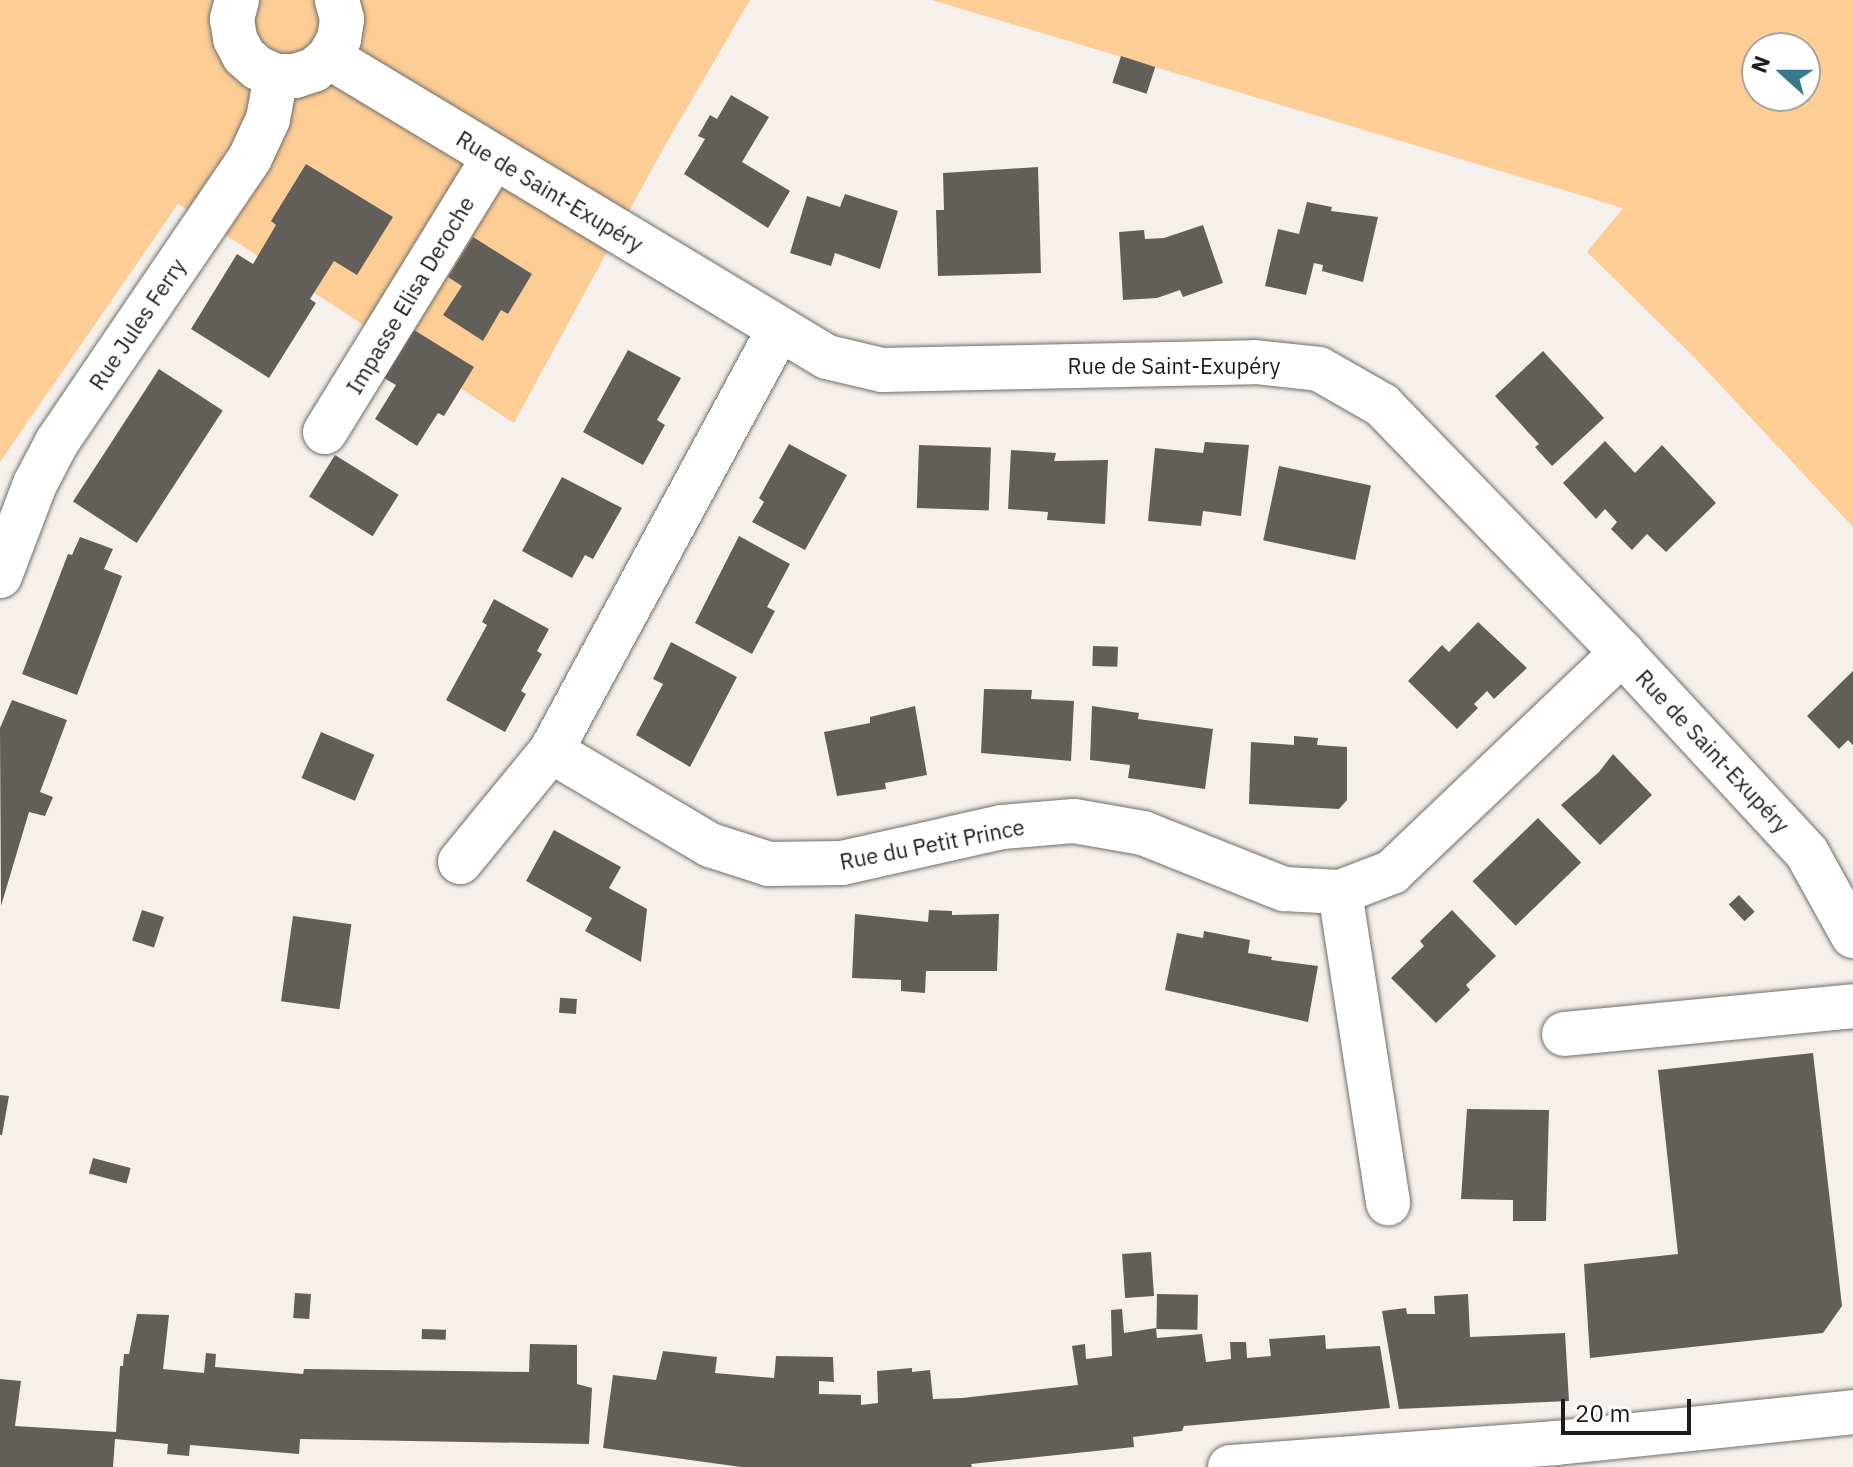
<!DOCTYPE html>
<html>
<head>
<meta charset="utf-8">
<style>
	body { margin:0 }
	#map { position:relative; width:1853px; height:1467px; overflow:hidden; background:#f5f0ec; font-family:"IBM Plex Sans",sans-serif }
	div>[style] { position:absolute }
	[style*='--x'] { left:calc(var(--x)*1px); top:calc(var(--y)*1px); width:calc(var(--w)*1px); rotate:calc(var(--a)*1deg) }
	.green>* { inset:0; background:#fdcd96 }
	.building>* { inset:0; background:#625f5b; transform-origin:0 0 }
	.roads { filter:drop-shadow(0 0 2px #706d69) drop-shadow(0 0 2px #706d69) }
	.minor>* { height:44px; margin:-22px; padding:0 22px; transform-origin:22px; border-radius:22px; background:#fff }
	.major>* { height:44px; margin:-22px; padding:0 22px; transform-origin:22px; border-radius:22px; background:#fff }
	span { translate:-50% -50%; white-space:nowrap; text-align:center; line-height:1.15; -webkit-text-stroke:8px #fff; paint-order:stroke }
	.street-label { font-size:22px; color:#1d1c1a }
	.north { position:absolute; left:1741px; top:32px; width:80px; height:80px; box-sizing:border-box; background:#fff; border:2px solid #a5a4a3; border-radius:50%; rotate:291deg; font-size:22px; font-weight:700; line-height:32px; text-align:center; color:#1d1c1a }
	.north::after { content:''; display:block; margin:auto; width:28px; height:36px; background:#38798c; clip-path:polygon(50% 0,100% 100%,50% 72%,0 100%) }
	.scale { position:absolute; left:1561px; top:1399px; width:130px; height:36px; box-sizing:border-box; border:4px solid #1d1c1a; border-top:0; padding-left:10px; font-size:24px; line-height:28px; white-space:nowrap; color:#1d1c1a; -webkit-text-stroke:6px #fff; paint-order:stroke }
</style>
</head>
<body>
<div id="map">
	<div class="green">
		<i style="clip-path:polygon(0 0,750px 0,663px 149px,514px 423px,178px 204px,0 462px)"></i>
		<i style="clip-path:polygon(evenodd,932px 0,1853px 0,1853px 527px,1694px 357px,1587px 252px,1623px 208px,932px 0,1757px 48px,1805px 48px,1805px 96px,1757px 96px,1757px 48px)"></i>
	</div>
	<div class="building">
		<i style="left:1121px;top:56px;width:36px;height:28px;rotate:18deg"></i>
		<i style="clip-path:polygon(731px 95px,769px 117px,742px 162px,790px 191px,768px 228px,684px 174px,705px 139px,698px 136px,710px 115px,717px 119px)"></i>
		<i style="clip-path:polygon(306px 164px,393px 217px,357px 275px,334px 261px,310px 299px,316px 303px,269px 378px,191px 329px,237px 254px,253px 264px,276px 225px,271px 221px)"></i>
		<i style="clip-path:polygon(1038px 167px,1041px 273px,938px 276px,936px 210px,944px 210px,943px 173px)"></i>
		<i style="clip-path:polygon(845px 194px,898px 211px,880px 269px,835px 253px,831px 266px,790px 253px,807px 196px,840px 207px)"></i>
		<i style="clip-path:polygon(1307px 202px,1332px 207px,1331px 211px,1378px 217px,1363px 282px,1322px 271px,1323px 265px,1314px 263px,1306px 295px,1265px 286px,1278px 229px,1299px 234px)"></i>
		<i style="clip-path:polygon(1203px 225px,1223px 283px,1183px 297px,1180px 290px,1157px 298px,1123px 300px,1119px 232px,1144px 230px,1145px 239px,1164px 238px)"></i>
		<i style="clip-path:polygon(473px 237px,532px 274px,508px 314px,501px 310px,483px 341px,443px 315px,462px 286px,448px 277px)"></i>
		<i style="clip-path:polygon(414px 330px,474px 367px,444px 416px,438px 413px,417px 446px,375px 419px,396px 385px,384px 378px)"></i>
		<i style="clip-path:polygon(628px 350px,681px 378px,657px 420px,665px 425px,643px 465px,583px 432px)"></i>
		<i style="clip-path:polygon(1543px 351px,1604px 418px,1552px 466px,1535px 447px,1539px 444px,1495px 396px)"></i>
		<i style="left:159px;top:369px;width:76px;height:158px;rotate:33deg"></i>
		<i style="clip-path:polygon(1605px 441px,1635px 473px,1662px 445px,1716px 503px,1666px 552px,1647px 534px,1632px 550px,1611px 529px,1617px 522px,1605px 509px,1596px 519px,1563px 483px)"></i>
		<i style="clip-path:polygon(1205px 442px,1249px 445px,1241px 516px,1203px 511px,1201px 526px,1148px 521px,1155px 448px,1203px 453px)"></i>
		<i style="clip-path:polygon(789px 444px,847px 475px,805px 550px,752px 522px,764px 502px,759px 498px)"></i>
		<i style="left:919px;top:445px;width:72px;height:63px;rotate:2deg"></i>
		<i style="clip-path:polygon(1011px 450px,1056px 453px,1054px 461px,1108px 460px,1105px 524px,1047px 520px,1048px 512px,1008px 509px)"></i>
		<i style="left:335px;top:455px;width:75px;height:49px;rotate:32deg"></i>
		<i style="left:1279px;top:466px;width:94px;height:76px;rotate:12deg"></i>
		<i style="clip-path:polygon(562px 477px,622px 508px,593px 559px,585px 555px,572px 578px,522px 551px)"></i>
		<i style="clip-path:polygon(739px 536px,790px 564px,767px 607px,775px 611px,752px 654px,695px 623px)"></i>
		<i style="clip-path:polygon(80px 537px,113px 549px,104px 569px,122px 576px,77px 695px,22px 674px,68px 554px,72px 555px)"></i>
		<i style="clip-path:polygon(494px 599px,549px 629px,537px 651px,542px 654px,521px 691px,526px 694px,505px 732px,446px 700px,487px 625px,482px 622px)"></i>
		<i style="clip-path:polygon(1478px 622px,1527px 668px,1494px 699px,1487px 691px,1474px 704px,1478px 708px,1457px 729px,1408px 681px,1442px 645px,1449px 652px)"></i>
		<i style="clip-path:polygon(671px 642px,737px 677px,690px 767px,636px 735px,663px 684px,653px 679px)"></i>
		<i style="left:1093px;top:646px;width:25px;height:20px;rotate:2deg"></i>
		<i style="clip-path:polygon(1853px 671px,1853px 745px,1848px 740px,1839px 749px,1807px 716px)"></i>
		<i style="clip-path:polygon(984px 689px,1032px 690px,1031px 699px,1074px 701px,1071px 761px,981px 753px)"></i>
		<i style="clip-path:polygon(12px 700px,67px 720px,40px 792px,53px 797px,45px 816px,29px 812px,1px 906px,0 728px)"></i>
		<i style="clip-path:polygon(915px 706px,927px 775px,885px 783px,886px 789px,837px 796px,824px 732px,870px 723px,870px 717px)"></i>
		<i style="clip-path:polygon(1092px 706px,1139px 713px,1138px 719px,1213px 729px,1205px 789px,1128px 778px,1130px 765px,1090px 760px)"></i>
		<i style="left:321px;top:732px;width:58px;height:50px;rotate:23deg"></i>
		<i style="clip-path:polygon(1294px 736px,1318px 738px,1317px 745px,1347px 747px,1347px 800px,1339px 809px,1249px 804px,1251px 742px,1294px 745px)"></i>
		<i style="clip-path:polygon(1613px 754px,1652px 795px,1600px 845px,1561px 805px,1599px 772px)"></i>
		<i style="left:1538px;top:818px;width:62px;height:91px;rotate:46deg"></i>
		<i style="clip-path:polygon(554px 830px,621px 867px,609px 888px,647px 909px,641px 962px,585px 931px,592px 918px,526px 881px)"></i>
		<i style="left:1739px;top:895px;width:23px;height:14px;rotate:47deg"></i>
		<i style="left:142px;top:910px;width:23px;height:32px;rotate:18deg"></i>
		<i style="clip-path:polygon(929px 910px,952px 911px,952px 915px,999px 914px,997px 971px,926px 971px,925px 993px,901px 991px,901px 980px,852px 978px,855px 914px,928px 922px)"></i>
		<i style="clip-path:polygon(1452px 910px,1496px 956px,1466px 985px,1470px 990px,1436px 1023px,1391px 978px,1424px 946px,1420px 941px)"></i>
		<i style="left:293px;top:916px;width:59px;height:86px;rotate:8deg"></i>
		<i style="clip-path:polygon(1204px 931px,1250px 940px,1248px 953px,1272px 957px,1271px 960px,1318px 966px,1308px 1022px,1165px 990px,1177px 933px,1203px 938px)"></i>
		<i style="left:577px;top:999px;width:15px;height:17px;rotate:94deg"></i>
		<i style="clip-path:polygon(1813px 1053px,1842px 1306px,1823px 1333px,1590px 1358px,1584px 1264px,1678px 1254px,1658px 1070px)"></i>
		<i style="clip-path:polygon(0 1095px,9px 1096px,2px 1135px,0 1135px)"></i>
		<i style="clip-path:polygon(1467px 1109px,1549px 1110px,1546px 1221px,1513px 1221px,1513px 1200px,1461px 1199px)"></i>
		<i style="left:93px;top:1158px;width:39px;height:16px;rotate:15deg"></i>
		<i style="left:1151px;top:1252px;width:44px;height:29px;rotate:86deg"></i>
		<i style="left:295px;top:1293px;width:16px;height:25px;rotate:4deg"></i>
		<i style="left:1157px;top:1294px;width:41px;height:35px;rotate:1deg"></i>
		<i style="clip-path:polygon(1468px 1294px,1470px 1337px,1565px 1333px,1569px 1401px,1399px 1409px,1382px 1311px,1406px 1308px,1407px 1314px,1435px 1314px,1434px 1296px)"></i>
		<i style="clip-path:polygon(1122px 1309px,1124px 1333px,1156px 1328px,1157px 1338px,1202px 1334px,1206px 1362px,1231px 1359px,1230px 1342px,1246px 1342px,1247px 1358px,1271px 1356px,1269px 1339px,1325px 1335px,1326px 1349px,1380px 1346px,1390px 1408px,1184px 1426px,1182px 1431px,1133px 1437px,1134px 1447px,971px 1464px,972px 1467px,741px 1467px,603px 1448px,613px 1375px,656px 1380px,663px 1351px,717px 1357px,715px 1373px,774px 1378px,776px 1356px,833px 1357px,834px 1382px,819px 1381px,819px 1394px,861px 1395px,861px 1405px,878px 1403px,877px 1371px,912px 1368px,912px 1372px,930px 1370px,933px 1399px,962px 1398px,1078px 1385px,1072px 1346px,1085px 1344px,1086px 1359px,1112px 1356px,1111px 1310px)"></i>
		<i style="clip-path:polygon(137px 1314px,169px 1315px,163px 1369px,204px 1373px,206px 1353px,216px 1354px,215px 1367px,303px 1374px,304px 1369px,529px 1372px,530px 1344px,577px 1345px,577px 1384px,592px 1388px,589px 1444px,300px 1439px,299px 1454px,190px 1445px,189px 1456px,167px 1454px,168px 1444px,115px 1439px,113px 1467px,0 1467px,0 1379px,21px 1381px,15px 1426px,116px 1432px,120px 1366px,123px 1366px,124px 1354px,129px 1354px)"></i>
		<i style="left:422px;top:1329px;width:24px;height:10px;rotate:2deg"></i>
	</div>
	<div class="roads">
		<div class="minor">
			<i style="--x:237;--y:0;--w:20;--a:105"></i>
			<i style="--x:232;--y:19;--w:20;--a:81"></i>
			<i style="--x:235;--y:39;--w:19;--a:62"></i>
			<i style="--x:244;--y:56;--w:18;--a:41"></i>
			<i style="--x:258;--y:68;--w:20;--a:24"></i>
			<i style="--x:276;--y:76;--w:19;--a:0"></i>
			<i style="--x:295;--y:76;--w:20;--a:-18"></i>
			<i style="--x:314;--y:70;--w:20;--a:-41"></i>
			<i style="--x:329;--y:57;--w:21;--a:-61"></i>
			<i style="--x:339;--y:39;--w:20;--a:-81"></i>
			<i style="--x:342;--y:19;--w:20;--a:-105"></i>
			<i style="--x:329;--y:57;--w:581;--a:31.07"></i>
			<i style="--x:827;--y:357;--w:57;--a:13.3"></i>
			<i style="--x:882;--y:370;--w:373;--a:-1.2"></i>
			<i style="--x:1255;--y:362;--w:64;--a:6.2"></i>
			<i style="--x:1319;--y:369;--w:73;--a:29.7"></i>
			<i style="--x:1382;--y:405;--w:345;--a:45.9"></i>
			<i style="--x:1622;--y:653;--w:272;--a:47.2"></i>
			<i style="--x:1807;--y:853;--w:95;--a:61"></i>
			<i style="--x:325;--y:432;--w:323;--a:-58.4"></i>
			<i style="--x:0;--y:576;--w:98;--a:-69.2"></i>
			<i style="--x:35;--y:484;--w:47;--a:-62.4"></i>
			<i style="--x:57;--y:442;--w:343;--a:-55.8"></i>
			<i style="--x:250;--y:158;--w:43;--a:-65.2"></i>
			<i style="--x:268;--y:119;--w:44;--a:-79.5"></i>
			<i style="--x:551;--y:751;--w:185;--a:30.6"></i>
			<i style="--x:710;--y:845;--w:62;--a:17.9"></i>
			<i style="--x:769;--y:864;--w:73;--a:-0.8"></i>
			<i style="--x:842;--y:863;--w:164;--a:-12.7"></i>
			<i style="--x:1002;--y:827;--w:72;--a:-4.8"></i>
			<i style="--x:1074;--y:821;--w:70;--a:9.9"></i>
			<i style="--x:1143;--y:833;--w:152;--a:21.7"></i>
			<i style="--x:1284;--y:889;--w:56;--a:3.1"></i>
			<i style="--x:1340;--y:892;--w:56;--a:-21"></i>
			<i style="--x:1392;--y:872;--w:318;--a:-43.6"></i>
			<i style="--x:460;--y:862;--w:144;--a:-50.7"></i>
			<i style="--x:551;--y:751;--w:479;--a:-61.6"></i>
			<i style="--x:1340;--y:892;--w:315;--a:81.2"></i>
			<i style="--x:1564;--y:1034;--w:290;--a:-5.5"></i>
		</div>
		<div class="major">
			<i style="--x:1230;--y:1467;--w:326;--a:-4.2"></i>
			<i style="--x:1555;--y:1443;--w:300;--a:-5.9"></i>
		</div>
	</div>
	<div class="street-label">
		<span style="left:550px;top:191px;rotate:31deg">Rue de Saint-Exupéry</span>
		<span style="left:410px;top:295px;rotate:-59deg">Impasse Elisa Deroche</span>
		<span style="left:137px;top:324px;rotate:-56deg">Rue Jules Ferry</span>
		<span style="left:1174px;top:366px">Rue de Saint-Exupéry</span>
		<span style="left:1713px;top:751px;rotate:47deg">Rue de Saint-Exupéry</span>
		<span style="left:932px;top:844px;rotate:-11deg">Rue du Petit Prince</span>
	</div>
	<div class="north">N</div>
	<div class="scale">20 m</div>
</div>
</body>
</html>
